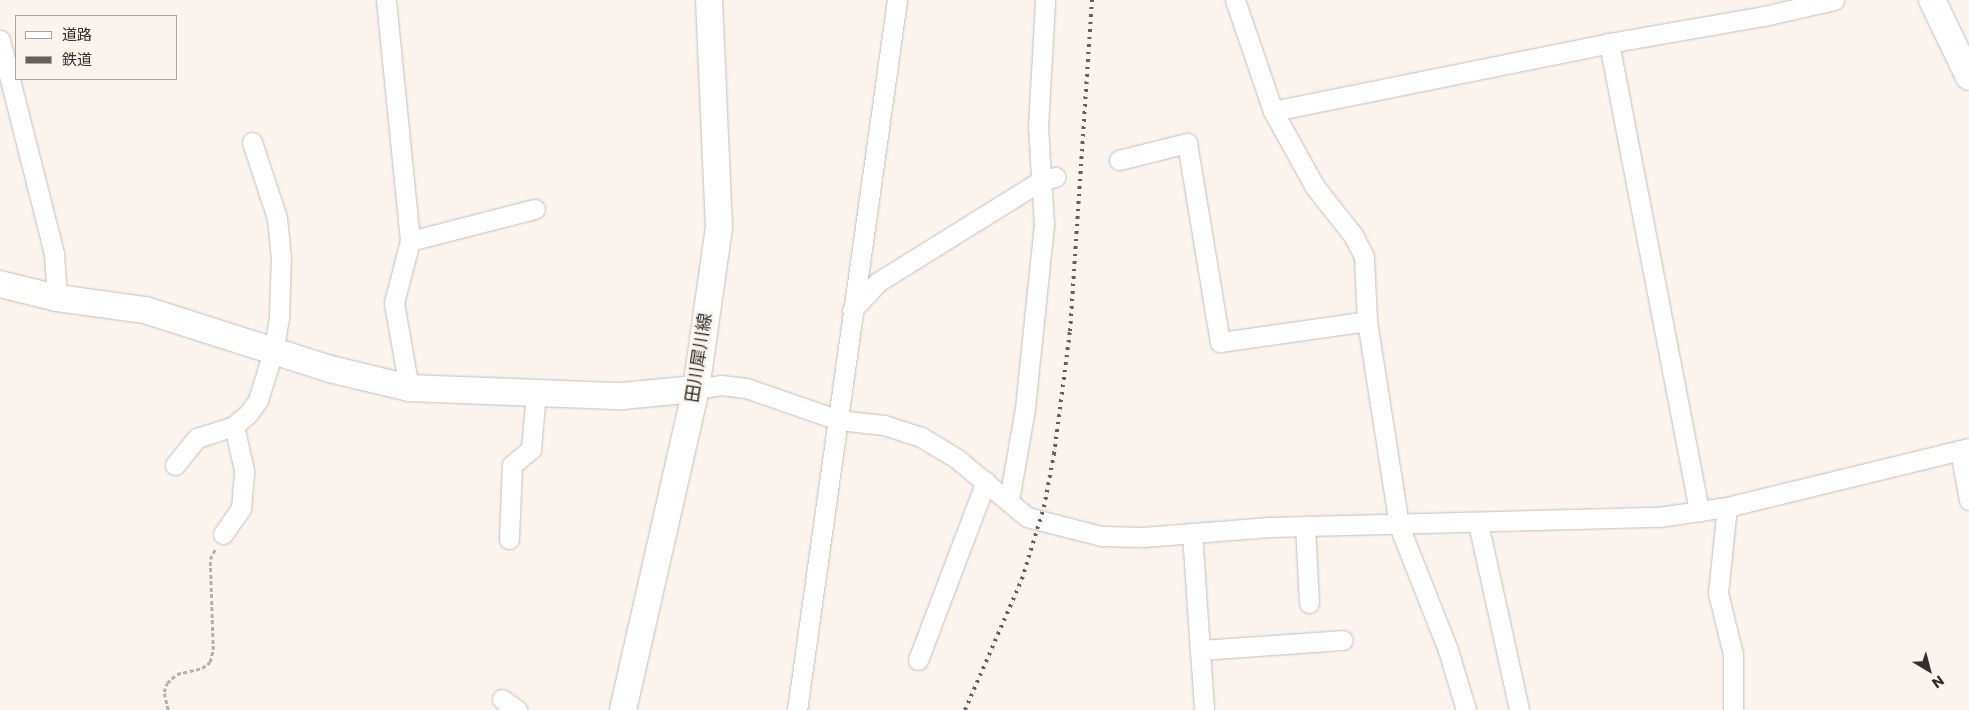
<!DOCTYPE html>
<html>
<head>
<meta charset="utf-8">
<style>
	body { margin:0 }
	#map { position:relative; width:1969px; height:710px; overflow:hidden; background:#faf3ee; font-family:Poppins,"Noto Sans JP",sans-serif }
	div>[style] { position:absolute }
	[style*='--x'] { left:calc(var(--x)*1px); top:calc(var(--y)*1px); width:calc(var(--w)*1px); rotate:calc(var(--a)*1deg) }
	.path>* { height:2.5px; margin-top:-1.25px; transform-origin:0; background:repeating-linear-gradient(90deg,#b5b0ac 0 4px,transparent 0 6.5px) }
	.roads { filter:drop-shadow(0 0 1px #c6bfbc) drop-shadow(0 0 1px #c6bfbc) }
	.street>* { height:19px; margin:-9.5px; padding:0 9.5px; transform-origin:9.5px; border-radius:9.5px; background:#fff }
	.secondary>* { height:26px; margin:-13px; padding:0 13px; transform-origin:13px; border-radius:13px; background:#fff }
	.rail>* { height:4px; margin-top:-2px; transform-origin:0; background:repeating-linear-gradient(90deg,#625f5c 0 2.5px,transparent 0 7.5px) }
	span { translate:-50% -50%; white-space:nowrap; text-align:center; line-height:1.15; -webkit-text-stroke:5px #faf3ee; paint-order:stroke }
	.street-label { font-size:18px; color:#32302e }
	.legend { position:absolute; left:15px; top:15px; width:162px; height:65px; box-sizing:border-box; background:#faf3ee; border:1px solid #aaa5a1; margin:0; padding:6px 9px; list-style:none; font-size:15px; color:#32302e }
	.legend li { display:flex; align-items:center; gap:10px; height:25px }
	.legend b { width:25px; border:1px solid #aaa5a1 }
	.north { position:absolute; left:1904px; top:645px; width:50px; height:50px; -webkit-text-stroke:4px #faf3ee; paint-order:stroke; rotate:143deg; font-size:14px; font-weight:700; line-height:20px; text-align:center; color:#32302e }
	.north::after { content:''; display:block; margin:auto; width:18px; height:22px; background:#32302e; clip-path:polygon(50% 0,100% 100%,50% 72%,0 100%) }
</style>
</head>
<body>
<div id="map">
	<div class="path">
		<i style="--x:168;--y:710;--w:18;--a:-103"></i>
		<i style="--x:164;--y:692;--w:9;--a:-72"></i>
		<i style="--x:167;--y:683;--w:13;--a:-42"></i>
		<i style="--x:177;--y:674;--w:26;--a:-13"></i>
		<i style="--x:202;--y:668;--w:10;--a:-37"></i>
		<i style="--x:210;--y:662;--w:12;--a:-76"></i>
		<i style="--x:213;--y:650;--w:91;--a:-91.9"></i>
		<i style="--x:210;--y:559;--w:11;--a:-63"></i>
	</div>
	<div class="roads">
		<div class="street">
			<i style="--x:386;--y:0;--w:242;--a:84.3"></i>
			<i style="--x:410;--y:241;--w:64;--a:104.5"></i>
			<i style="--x:394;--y:303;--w:86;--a:80"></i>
			<i style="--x:1235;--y:0;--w:117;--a:71.1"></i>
			<i style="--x:1273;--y:111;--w:87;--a:61.1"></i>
			<i style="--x:1315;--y:187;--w:61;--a:51.6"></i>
			<i style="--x:1353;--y:235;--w:25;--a:63"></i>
			<i style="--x:1364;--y:257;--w:64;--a:87.3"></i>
			<i style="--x:1367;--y:321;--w:207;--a:81.1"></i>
			<i style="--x:1399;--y:526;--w:133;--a:68.4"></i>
			<i style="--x:1448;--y:650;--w:63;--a:73.3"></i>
			<i style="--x:0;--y:40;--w:221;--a:75.8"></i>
			<i style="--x:54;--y:254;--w:44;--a:86.1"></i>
			<i style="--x:1609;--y:43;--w:157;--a:-9.9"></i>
			<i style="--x:1764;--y:16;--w:72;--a:-12.9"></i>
			<i style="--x:1273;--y:111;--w:343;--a:-11.4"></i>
			<i style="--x:1609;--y:43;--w:477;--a:79.1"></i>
			<i style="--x:1119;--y:160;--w:70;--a:-14"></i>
			<i style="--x:1187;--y:143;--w:202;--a:80.6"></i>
			<i style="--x:1220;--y:342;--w:148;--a:-8.1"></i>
			<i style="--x:410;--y:241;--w:129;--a:-14.4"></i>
			<i style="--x:852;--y:310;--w:38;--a:-47"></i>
			<i style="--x:878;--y:282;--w:191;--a:-31.9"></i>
			<i style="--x:1040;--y:181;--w:16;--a:-15"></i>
			<i style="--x:696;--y:389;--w:25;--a:-9"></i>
			<i style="--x:721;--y:385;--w:25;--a:7"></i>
			<i style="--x:746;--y:388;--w:98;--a:19"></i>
			<i style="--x:839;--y:420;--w:45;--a:6.3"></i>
			<i style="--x:884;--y:425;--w:39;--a:18"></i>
			<i style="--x:921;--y:437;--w:41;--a:31"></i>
			<i style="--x:956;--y:458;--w:92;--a:39.7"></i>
			<i style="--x:1027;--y:517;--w:76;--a:14.4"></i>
			<i style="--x:1101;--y:536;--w:42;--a:1.4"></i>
			<i style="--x:1143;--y:537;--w:127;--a:-4.5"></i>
			<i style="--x:1270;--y:527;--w:389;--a:-1.5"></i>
			<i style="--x:1659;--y:517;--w:69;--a:-8.4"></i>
			<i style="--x:1727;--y:507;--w:249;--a:-13.7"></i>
			<i style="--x:1960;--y:450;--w:51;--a:79.8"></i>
			<i style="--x:175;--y:465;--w:35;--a:-51"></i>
			<i style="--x:197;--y:438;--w:39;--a:-18"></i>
			<i style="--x:234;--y:426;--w:18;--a:-41"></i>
			<i style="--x:248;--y:414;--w:17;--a:-54"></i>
			<i style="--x:258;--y:400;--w:50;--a:-72.6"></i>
			<i style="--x:273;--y:352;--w:36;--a:-80"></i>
			<i style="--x:279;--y:317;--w:59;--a:-88.1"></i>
			<i style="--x:281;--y:258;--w:40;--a:-95.7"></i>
			<i style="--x:277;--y:218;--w:80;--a:-108.2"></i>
			<i style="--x:1009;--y:500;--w:93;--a:-80.1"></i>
			<i style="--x:1025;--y:408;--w:184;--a:-84.1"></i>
			<i style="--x:1044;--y:225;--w:98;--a:-93.5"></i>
			<i style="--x:1038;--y:127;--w:127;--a:-86.8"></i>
			<i style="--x:1727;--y:507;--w:86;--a:96"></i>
			<i style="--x:1718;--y:593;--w:63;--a:76.2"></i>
			<i style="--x:1733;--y:654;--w:56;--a:90"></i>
			<i style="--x:1478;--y:523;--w:191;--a:77.6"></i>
			<i style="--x:1305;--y:526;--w:77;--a:87"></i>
			<i style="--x:1192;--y:533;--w:177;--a:86.1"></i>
			<i style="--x:223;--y:534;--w:32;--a:-55"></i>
			<i style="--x:241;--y:508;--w:38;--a:-85"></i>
			<i style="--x:244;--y:470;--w:45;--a:-102.8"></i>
			<i style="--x:509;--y:539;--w:74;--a:-87.7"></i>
			<i style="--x:512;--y:465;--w:25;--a:-40"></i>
			<i style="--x:531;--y:449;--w:56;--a:-84.9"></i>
			<i style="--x:1200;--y:650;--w:143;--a:-4"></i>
			<i style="--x:918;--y:660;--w:191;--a:-69.2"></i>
			<i style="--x:502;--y:699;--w:19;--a:36"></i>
			<i style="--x:797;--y:710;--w:717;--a:-81.98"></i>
		</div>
		<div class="secondary">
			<i style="--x:1932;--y:0;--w:85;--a:64.3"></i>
			<i style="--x:0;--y:284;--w:59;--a:13.8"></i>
			<i style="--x:57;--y:298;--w:89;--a:7.8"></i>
			<i style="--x:145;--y:310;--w:194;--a:17.7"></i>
			<i style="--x:330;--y:369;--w:81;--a:13.5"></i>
			<i style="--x:409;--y:388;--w:213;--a:2.2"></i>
			<i style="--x:622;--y:396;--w:74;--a:-5.4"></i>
			<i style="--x:623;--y:710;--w:329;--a:-77.2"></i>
			<i style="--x:696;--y:389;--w:163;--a:-81.9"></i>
			<i style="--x:719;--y:228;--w:228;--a:-92.5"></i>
		</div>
	</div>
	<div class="rail">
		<i style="--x:965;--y:710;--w:143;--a:-66.5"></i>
		<i style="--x:1022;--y:579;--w:75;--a:-73"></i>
		<i style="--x:1044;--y:507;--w:54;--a:-79.3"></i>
		<i style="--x:1054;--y:454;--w:124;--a:-82.6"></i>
		<i style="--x:1070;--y:331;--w:332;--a:-86.2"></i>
	</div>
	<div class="street-label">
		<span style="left:699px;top:358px;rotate:-81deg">田川犀川線</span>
	</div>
	<ul class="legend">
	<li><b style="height:6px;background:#fff"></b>道路</li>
	<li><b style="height:6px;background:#625f5c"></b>鉄道</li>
	</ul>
	<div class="north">N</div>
</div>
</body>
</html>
